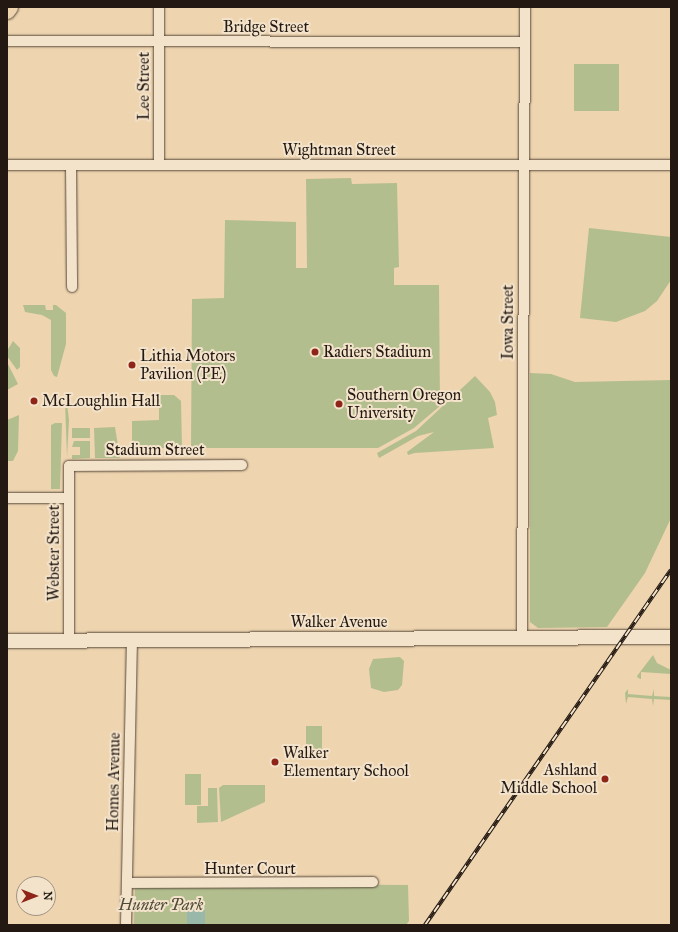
<!DOCTYPE html>
<html>
<head>
<meta charset="utf-8">
<style>
	body { margin:0 }
	#map { position:relative; width:678px; height:932px; overflow:hidden; background:#eed4af; font-family:"IM FELL Great Primer",serif }
	div>[style] { position:absolute }
	[style*='--x'] { left:calc(var(--x)*1px); top:calc(var(--y)*1px); width:calc(var(--w)*1px); rotate:calc(var(--a)*1deg) }
	.green>* { inset:0; background:#b3be8f; transform-origin:0 0 }
	.water>* { inset:0; background:#99b8aa; transform-origin:0 0 }
	.roads { filter:drop-shadow(0 0 1px #564839) drop-shadow(0 0 1px #564839) }
	.street>* { height:10px; margin:-5px; padding:0 5px; transform-origin:5px; border-radius:5px; background:#f4e3cb }
	.secondary>* { height:14px; margin:-7px; padding:0 7px; transform-origin:7px; border-radius:7px; background:#f4e3cb }
	.primary>* { height:15px; margin:-7.5px; padding:0 7.5px; transform-origin:7.5px; border-radius:7.5px; background:#eed4af }
	.rail>* { height:4px; margin-top:-2px; transform-origin:0; background:repeating-linear-gradient(90deg,#f4e3cb 0 8px,#231912 0 16px); box-sizing:border-box; border-block:1px solid #231912 }
	.dots>* { width:11px; height:11px; translate:-50% -50%; box-sizing:border-box; border:2px solid #f4e3cb; border-radius:50% }
	span { translate:-50% -50%; white-space:nowrap; text-align:center; line-height:1.15; -webkit-text-stroke:4px #f4e3cb; paint-order:stroke }
	.street-label { font-size:16px; color:#231912 }
	.poi-label { font-size:16px; color:#231912 }
	.left { translate:0 -50%; text-align:left }
	.right { translate:-100% -50%; text-align:right }
	.park-label { font-size:16px; color:#4e4b38; font-style:italic }
	.frame { position:absolute; inset:0; border:8px solid #231912; pointer-events:none }
	.north { position:absolute; left:16px; top:876px; width:40px; height:40px; box-sizing:border-box; background:#f4e3cb; border:1px solid #a09281; border-radius:50%; rotate:90deg; font-size:11px; font-weight:700; line-height:16px; text-align:center; color:#231912 }
	.north::after { content:''; display:block; margin:auto; width:14px; height:18px; background:#8f2418; clip-path:polygon(50% 0,100% 100%,50% 72%,0 100%) }
</style>
</head>
<body>
<div id="map">
	<div class="green">
		<i style="left:574px;top:64px;width:45px;height:47px"></i>
		<i style="clip-path:polygon(351px 178px,352px 184px,397px 183px,399px 267px,394px 268px,394px 285px,439px 285px,440px 406px,414px 428px,378px 448px,191px 448px,192px 299px,224px 298px,225px 220px,296px 222px,296px 268px,307px 268px,306px 179px)"></i>
		<i style="clip-path:polygon(589px 228px,671px 237px,671px 280px,657px 301px,645px 311px,616px 322px,580px 318px)"></i>
		<i style="clip-path:polygon(23px 305px,45px 305px,46px 310px,53px 310px,53px 305px,56px 305px,66px 313px,66px 344px,57px 377px,54px 376px,51px 370px,51px 320px,42px 315px,25px 312px)"></i>
		<i style="clip-path:polygon(13px 341px,20px 348px,20px 367px,17px 370px,7px 356px,7px 351px)"></i>
		<i style="clip-path:polygon(7px 362px,18px 384px,7px 390px)"></i>
		<i style="clip-path:polygon(530px 373px,551px 374px,575px 382px,671px 380px,671px 518px,645px 573px,607px 627px,538px 628px,530px 622px)"></i>
		<i style="clip-path:polygon(475px 376px,490px 392px,495px 402px,497px 415px,488px 418px,494px 448px,415px 453px,408px 455px,407px 452px,434px 432px,418px 436px,379px 458px,377px 453px,416px 431px)"></i>
		<i style="clip-path:polygon(159px 395px,174px 395px,181px 401px,182px 448px,132px 448px,132px 421px,159px 420px)"></i>
		<i style="clip-path:polygon(65px 402px,67px 404px,69px 420px,67px 457px)"></i>
		<i style="clip-path:polygon(19px 415px,18px 451px,13px 461px,7px 461px,7px 420px)"></i>
		<i style="clip-path:polygon(55px 423px,62px 423px,60px 489px,51px 489px,51px 425px)"></i>
		<i style="clip-path:polygon(115px 427px,120px 458px,95px 458px,94px 428px)"></i>
		<i style="left:72px;top:428px;width:18px;height:10px"></i>
		<i style="clip-path:polygon(74px 441px,90px 441px,90px 458px,72px 459px,72px 455px,80px 455px,80px 447px,72px 447px)"></i>
		<i style="clip-path:polygon(653px 655px,657px 663px,671px 670px,671px 674px,641px 672px,641px 679px,638px 678px,637px 676px)"></i>
		<i style="clip-path:polygon(400px 657px,404px 661px,402px 685px,398px 690px,384px 692px,371px 688px,369px 669px,373px 659px)"></i>
		<i style="clip-path:polygon(628px 689px,628px 694px,652px 696px,654px 689px,654px 696px,671px 697px,671px 700px,654px 699px,653px 706px,652px 699px,628px 697px,626px 704px,625px 693px)"></i>
		<i style="left:306px;top:726px;width:16px;height:29px"></i>
		<i style="left:185px;top:774px;width:16px;height:31px"></i>
		<i style="clip-path:polygon(223px 785px,265px 785px,265px 802px,221px 822px,219px 788px)"></i>
		<i style="clip-path:polygon(208px 788px,217px 788px,218px 822px,197px 823px,197px 806px,208px 806px)"></i>
		<i style="clip-path:polygon(135px 883px,408px 885px,409px 921px,406px 925px,134px 925px)"></i>
	</div>
	<div class="water">
		<i style="left:205px;top:907px;width:18px;height:18px;rotate:90deg"></i>
	</div>
	<div class="roads">
		<div class="street">
			<i style="--x:7;--y:41;--w:517;--a:0.11"></i>
			<i style="--x:7;--y:165;--w:664;--a:0"></i>
			<i style="--x:71;--y:165;--w:122;--a:89.5"></i>
			<i style="--x:159;--y:165;--w:158;--a:-90"></i>
			<i style="--x:7;--y:498;--w:62;--a:0"></i>
			<i style="--x:522;--y:638;--w:631;--a:-89.73"></i>
			<i style="--x:69;--y:640;--w:174;--a:-90"></i>
			<i style="--x:69;--y:466;--w:173;--a:-0.3"></i>
			<i style="--x:127;--y:883;--w:246;--a:-0.2"></i>
			<i style="--x:126;--y:925;--w:285;--a:-88.8"></i>
		</div>
		<div class="secondary">
			<i style="--x:7;--y:641;--w:664;--a:-0.35"></i>
		</div>
		<div class="primary">
			<i style="--x:7;--y:11;--w:5;--a:-53"></i>
		</div>
	</div>
	<div class="rail">
		<i style="--x:425;--y:925;--w:432;--a:-55.3"></i>
	</div>
	<div class="dots">
		<i style="left:315px;top:352px;background:#8f2418"></i>
		<i style="left:132px;top:365px;background:#8f2418"></i>
		<i style="left:34px;top:401px;background:#8f2418"></i>
		<i style="left:339px;top:404px;background:#8f2418"></i>
		<i style="left:275px;top:762px;background:#8f2418"></i>
		<i style="left:605px;top:779px;background:#8f2418"></i>
	</div>
	<div class="street-label">
		<span style="left:266px;top:27px">Bridge Street</span>
		<span style="left:144px;top:86px;rotate:-90deg">Lee Street</span>
		<span style="left:339px;top:150px">Wightman Street</span>
		<span style="left:508px;top:322px;rotate:-90deg">Iowa Street</span>
		<span style="left:155px;top:450px">Stadium Street</span>
		<span style="left:54px;top:553px;rotate:-90deg">Webster Street</span>
		<span style="left:339px;top:622px">Walker Avenue</span>
		<span style="left:114px;top:782px;rotate:-89deg">Homes Avenue</span>
		<span style="left:250px;top:869px">Hunter Court</span>
	</div>
	<div class="poi-label">
		<span class="left" style="left:323px;top:352px">Radiers Stadium</span>
		<span class="left" style="left:140px;top:365px">Lithia Motors<br>Pavilion (PE)</span>
		<span class="left" style="left:347px;top:404px">Southern Oregon<br>University</span>
		<span class="left" style="left:42px;top:401px">McLoughlin Hall</span>
		<span class="left" style="left:283px;top:762px">Walker<br>Elementary School</span>
		<span class="right" style="left:597px;top:779px">Ashland<br>Middle School</span>
	</div>
	<div class="park-label">
		<span style="left:161px;top:905px">Hunter Park</span>
	</div>
	<div class="frame"></div>
	<div class="north">N</div>
</div>
</body>
</html>
